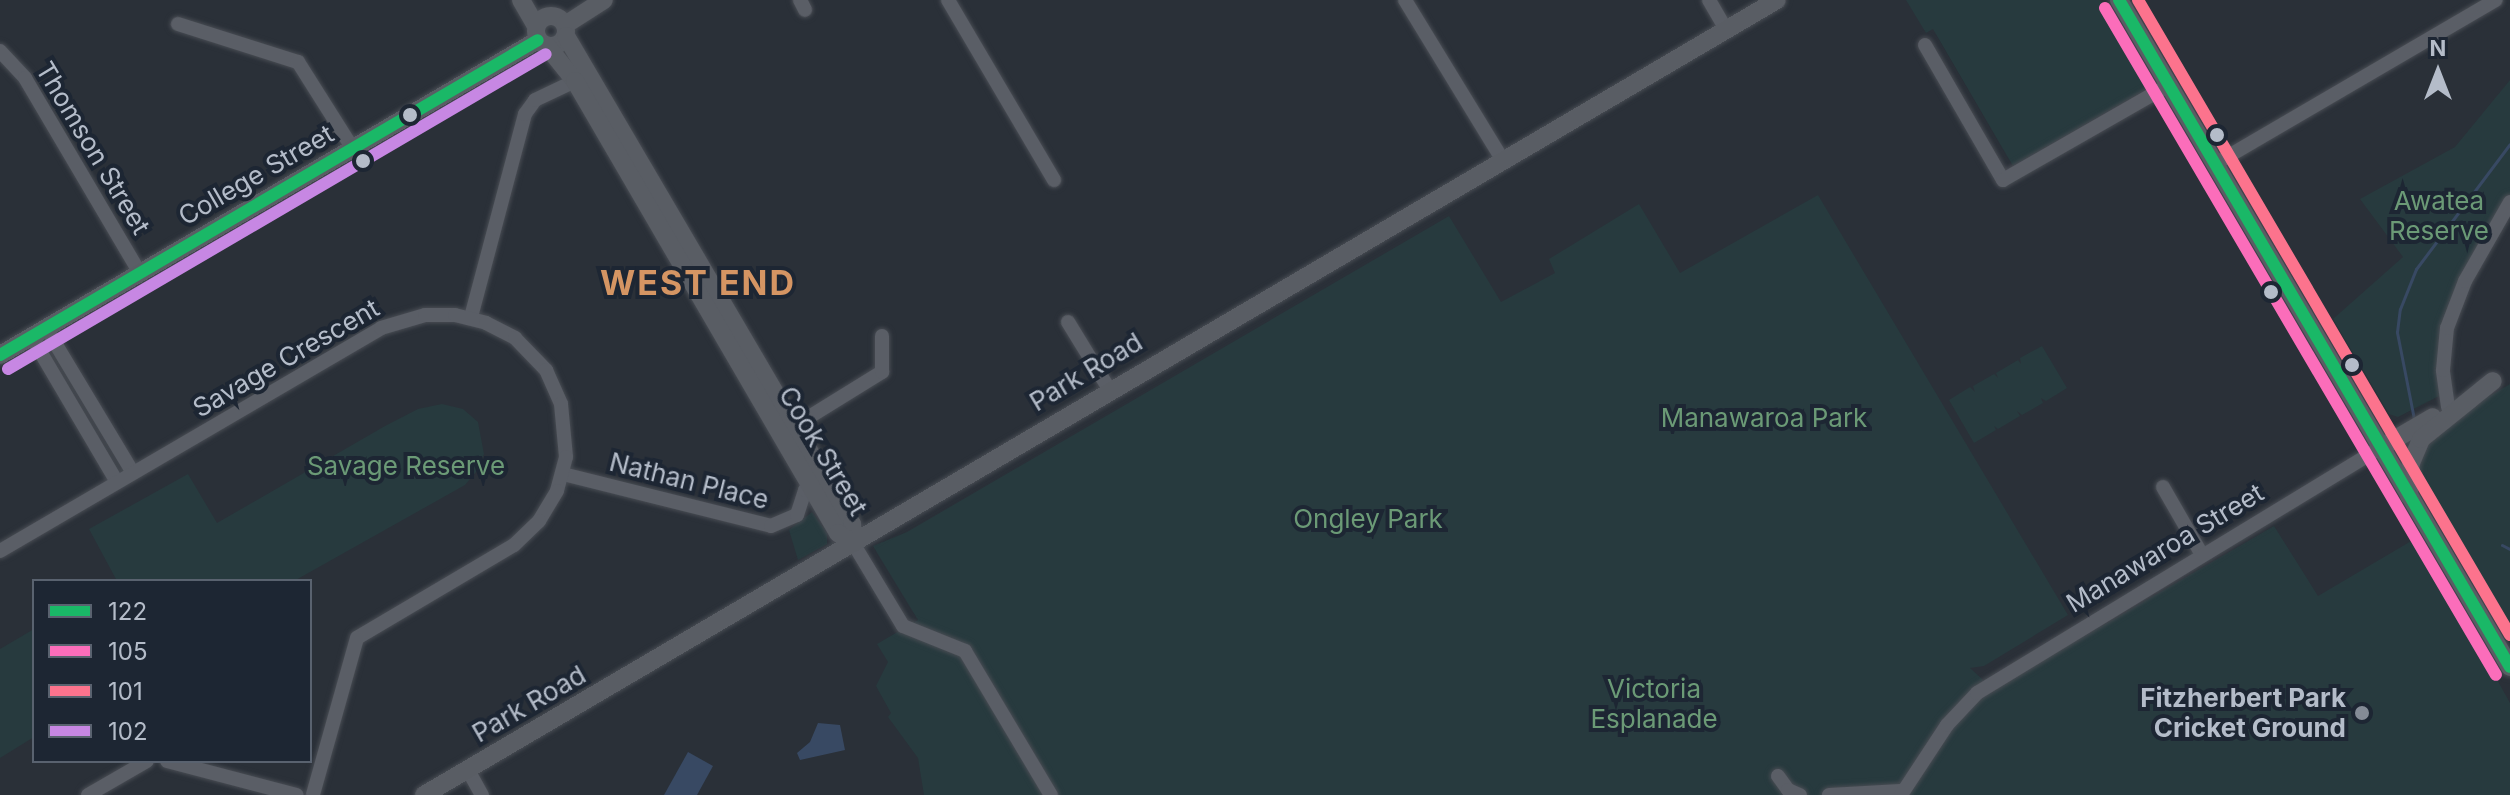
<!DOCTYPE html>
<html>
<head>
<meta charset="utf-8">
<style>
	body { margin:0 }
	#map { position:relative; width:2510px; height:795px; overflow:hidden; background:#2a3038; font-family:Inter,sans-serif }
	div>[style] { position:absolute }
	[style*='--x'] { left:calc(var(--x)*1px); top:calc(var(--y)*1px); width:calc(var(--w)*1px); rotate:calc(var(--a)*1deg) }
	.green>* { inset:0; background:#273a3e }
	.water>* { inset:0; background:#384963 }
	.stream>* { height:3px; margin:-1.5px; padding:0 1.5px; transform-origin:1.5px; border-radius:1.5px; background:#384963 }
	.roads { filter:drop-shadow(0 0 2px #484c53) drop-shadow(0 0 2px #484c53) }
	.street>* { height:14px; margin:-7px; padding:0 7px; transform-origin:7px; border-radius:7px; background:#5a5e66 }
	.secondary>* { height:18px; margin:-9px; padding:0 9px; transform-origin:9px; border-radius:9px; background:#595d64 }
	.secondary>.ring { margin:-9px; padding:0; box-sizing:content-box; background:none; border:18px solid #595d64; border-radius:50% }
	.bus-1>* { height:12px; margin:-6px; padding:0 6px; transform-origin:6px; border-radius:6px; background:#1ab867 }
	.bus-2>* { height:12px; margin:-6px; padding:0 6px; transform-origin:6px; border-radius:6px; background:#fb6dba }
	.bus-3>* { height:12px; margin:-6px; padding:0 6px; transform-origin:6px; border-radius:6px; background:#fc738d }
	.bus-4>* { height:12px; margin:-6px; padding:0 6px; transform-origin:6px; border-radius:6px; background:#c787e3 }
	.dots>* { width:22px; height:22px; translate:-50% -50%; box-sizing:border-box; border:4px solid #1d2633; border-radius:50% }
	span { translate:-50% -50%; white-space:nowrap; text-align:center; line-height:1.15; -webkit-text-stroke:8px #1d2633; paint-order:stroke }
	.street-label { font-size:26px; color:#b4bcc9 }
	.park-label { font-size:26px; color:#6b9a76 }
	.poi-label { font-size:26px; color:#b4bcc9; font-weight:700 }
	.right { translate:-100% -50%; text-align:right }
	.district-label { font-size:34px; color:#d59563; font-weight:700; letter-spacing:2px }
	.legend { position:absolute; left:32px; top:579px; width:280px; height:184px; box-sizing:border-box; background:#1d2633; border:2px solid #59626f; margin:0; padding:10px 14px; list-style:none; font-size:24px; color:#b4bcc9 }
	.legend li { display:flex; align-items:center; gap:16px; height:40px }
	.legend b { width:40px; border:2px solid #59626f }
	.north { position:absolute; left:2398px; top:32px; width:80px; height:80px; -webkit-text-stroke:6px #1d2633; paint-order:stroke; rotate:0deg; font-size:22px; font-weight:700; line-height:32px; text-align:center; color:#b4bcc9 }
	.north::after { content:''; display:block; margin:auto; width:28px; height:36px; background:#b4bcc9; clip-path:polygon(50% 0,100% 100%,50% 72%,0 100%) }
</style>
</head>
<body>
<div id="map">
	<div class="green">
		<i style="clip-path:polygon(1906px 0,2100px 0,2152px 86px,2013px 166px,1933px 29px,1926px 33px)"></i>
		<i style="clip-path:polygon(2510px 80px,2510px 202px,2447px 328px,2441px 395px,2398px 417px,2389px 414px,2333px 319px,2403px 257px,2360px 199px,2455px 147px)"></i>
		<i style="clip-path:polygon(1818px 195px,2068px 615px,1984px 666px,1970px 668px,1993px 689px,2274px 526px,2318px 596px,2418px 537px,2510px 703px,2510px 795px,924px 795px,918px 758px,888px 717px,891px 713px,876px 686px,888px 662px,877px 644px,918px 620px,873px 546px,907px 532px,1449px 216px,1501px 302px,1555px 273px,1549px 259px,1639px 204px,1680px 273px)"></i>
		<i style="clip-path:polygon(2042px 346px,2067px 388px,2046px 401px,2041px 398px,2043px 403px,2022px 415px,2017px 411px,2020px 416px,1998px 429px,1994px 426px,1996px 430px,1974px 443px,1949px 400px,1970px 387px,1975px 392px,1973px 386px,1994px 374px,1998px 378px,1996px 373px,2018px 360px,2021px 364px,2020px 358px)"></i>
		<i style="clip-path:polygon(2510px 384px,2510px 622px,2498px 629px,2397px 450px)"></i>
		<i style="clip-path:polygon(442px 404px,463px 409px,478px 422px,484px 454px,476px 472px,465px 485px,294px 581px,117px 581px,89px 529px,188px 474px,217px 523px,385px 426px,418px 409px)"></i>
		<i style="clip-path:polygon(812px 512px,827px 533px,827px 544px,798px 560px,789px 530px)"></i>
		<i style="clip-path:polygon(34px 629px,34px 737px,0 758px,0 649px)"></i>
	</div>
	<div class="water">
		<i style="clip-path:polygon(818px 723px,840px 725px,845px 750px,800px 760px,797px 753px,810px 742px)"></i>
		<i style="clip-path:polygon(688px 752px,713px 766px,697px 795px,664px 795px)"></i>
	</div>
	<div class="stream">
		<i style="--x:2414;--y:419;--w:89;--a:-101.1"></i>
		<i style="--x:2397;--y:332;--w:23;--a:-83"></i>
		<i style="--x:2400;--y:309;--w:43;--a:-68.2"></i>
		<i style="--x:2416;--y:269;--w:156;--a:-53.1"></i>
		<i style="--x:2502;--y:545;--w:9;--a:27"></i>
	</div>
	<div class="roads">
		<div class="street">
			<i style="--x:800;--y:0;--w:11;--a:63"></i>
			<i style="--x:948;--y:0;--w:209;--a:59.5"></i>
			<i style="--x:1405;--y:0;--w:186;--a:58.6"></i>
			<i style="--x:1709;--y:0;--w:34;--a:60"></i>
			<i style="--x:178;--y:24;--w:126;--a:17.6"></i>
			<i style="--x:298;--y:62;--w:103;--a:57.7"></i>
			<i style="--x:1925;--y:45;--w:156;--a:60"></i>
			<i style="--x:2003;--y:180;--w:191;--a:-29.8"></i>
			<i style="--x:0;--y:51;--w:37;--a:47"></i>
			<i style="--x:25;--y:78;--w:226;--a:59.5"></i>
			<i style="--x:2215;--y:164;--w:325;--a:-30.3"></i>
			<i style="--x:471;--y:317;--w:210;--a:-75.1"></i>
			<i style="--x:525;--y:114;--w:17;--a:-54"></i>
			<i style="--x:535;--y:100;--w:44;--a:-25.4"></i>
			<i style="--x:1068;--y:322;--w:79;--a:58.5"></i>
			<i style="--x:46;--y:328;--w:169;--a:59"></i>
			<i style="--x:31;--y:336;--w:169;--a:59.5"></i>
			<i style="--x:2448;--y:407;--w:37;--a:-98"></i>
			<i style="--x:2443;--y:370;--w:42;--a:-84.6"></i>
			<i style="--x:2447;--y:328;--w:50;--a:-69"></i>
			<i style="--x:2465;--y:281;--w:91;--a:-60.3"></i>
			<i style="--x:793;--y:427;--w:105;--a:-31.7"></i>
			<i style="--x:882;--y:372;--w:36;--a:-90"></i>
			<i style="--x:563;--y:474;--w:214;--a:14"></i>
			<i style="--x:771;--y:526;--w:28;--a:-23"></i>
			<i style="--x:797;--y:515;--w:26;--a:-72"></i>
			<i style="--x:805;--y:490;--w:13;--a:-45"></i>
			<i style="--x:2163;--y:487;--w:76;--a:60.1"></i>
			<i style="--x:853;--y:543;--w:97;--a:58.9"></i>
			<i style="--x:903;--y:626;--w:67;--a:22"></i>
			<i style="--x:965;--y:651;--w:168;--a:59.2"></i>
			<i style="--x:0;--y:551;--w:441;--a:-30.3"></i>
			<i style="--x:381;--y:328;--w:46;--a:-16.5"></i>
			<i style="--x:425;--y:315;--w:30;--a:0"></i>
			<i style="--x:455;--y:315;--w:32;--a:14"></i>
			<i style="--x:486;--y:323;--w:33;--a:27"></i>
			<i style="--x:515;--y:338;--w:45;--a:45.9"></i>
			<i style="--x:546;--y:370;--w:37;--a:66"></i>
			<i style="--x:561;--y:404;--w:53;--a:84.6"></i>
			<i style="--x:566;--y:457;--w:35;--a:105"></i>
			<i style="--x:557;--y:491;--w:35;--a:121"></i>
			<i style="--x:539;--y:521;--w:35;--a:136"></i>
			<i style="--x:514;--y:545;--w:182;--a:149.4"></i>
			<i style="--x:357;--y:638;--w:163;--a:105.7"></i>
			<i style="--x:167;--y:761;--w:134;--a:14.7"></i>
			<i style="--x:468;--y:770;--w:29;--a:61"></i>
			<i style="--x:1778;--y:776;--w:17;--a:54"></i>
			<i style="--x:1788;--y:790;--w:13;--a:23"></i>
			<i style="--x:88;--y:795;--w:68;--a:-30"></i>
			<i style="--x:1829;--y:795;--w:71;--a:-3.2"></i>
			<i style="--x:1901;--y:795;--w:84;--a:-56.7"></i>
			<i style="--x:1947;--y:725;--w:44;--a:-46.8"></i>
			<i style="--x:1977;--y:693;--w:472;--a:-31.3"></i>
		</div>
		<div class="secondary">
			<i style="--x:521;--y:0;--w:30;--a:60"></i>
			<i style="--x:2119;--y:0;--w:773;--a:59.62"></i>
			<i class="ring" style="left:536px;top:16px;width:12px;height:12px"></i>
			<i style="--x:565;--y:25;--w:46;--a:-32.7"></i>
			<i style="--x:566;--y:36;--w:566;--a:59.63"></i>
			<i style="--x:852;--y:524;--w:19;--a:87"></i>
			<i style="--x:547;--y:46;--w:45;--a:51.3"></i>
			<i style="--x:575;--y:81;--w:523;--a:59.81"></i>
			<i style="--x:838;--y:533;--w:18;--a:34"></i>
			<i style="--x:0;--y:355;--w:623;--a:-30.35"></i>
			<i style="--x:2380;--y:448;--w:61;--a:-30.3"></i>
			<i style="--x:2409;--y:496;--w:33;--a:-87"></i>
			<i style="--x:2411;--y:463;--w:26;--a:-67"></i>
			<i style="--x:2421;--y:439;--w:92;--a:-38.9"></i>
			<i style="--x:424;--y:795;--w:1569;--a:-30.44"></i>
		</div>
	</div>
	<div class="bus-1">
		<i style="--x:2119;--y:0;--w:773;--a:59.62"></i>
		<i style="--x:0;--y:355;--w:623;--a:-30.35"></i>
	</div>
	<div class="bus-2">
		<i style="--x:2105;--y:8;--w:773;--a:59.62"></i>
	</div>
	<div class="bus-3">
		<i style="--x:2138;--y:0;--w:736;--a:59.64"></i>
	</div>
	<div class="bus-4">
		<i style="--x:8;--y:369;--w:623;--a:-30.35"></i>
	</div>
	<div class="dots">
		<i style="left:410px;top:115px;background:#b4bcc9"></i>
		<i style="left:2217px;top:135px;background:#b4bcc9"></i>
		<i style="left:363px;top:161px;background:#b4bcc9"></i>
		<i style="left:2271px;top:292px;background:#b4bcc9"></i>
		<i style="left:2352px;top:365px;background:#b4bcc9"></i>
		<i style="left:2362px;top:713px;background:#848b96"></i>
	</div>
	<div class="street-label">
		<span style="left:93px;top:148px;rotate:59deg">Thomson Street</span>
		<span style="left:256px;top:175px;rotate:-30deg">College Street</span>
		<span style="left:286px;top:358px;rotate:-30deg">Savage Crescent</span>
		<span style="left:1086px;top:372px;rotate:-31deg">Park Road</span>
		<span style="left:823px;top:451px;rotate:59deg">Cook Street</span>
		<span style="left:689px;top:481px;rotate:14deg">Nathan Place</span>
		<span style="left:2165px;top:548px;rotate:-31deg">Manawaroa Street</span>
		<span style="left:529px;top:704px;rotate:-30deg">Park Road</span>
	</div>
	<div class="park-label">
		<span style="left:2439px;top:216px">Awatea<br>Reserve</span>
		<span style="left:1764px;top:418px">Manawaroa Park</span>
		<span style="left:406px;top:466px">Savage Reserve</span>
		<span style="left:1368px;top:519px">Ongley Park</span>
		<span style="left:1654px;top:704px">Victoria<br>Esplanade</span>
	</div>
	<div class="poi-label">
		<span class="right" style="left:2346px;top:713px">Fitzherbert Park<br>Cricket Ground</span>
	</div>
	<div class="district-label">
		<span style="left:698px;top:283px">WEST END</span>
	</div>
	<ul class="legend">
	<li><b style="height:10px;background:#1ab867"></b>122</li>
	<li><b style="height:10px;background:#fb6dba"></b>105</li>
	<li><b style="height:10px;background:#fc738d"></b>101</li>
	<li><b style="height:10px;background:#c787e3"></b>102</li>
	</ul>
	<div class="north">N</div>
</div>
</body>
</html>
